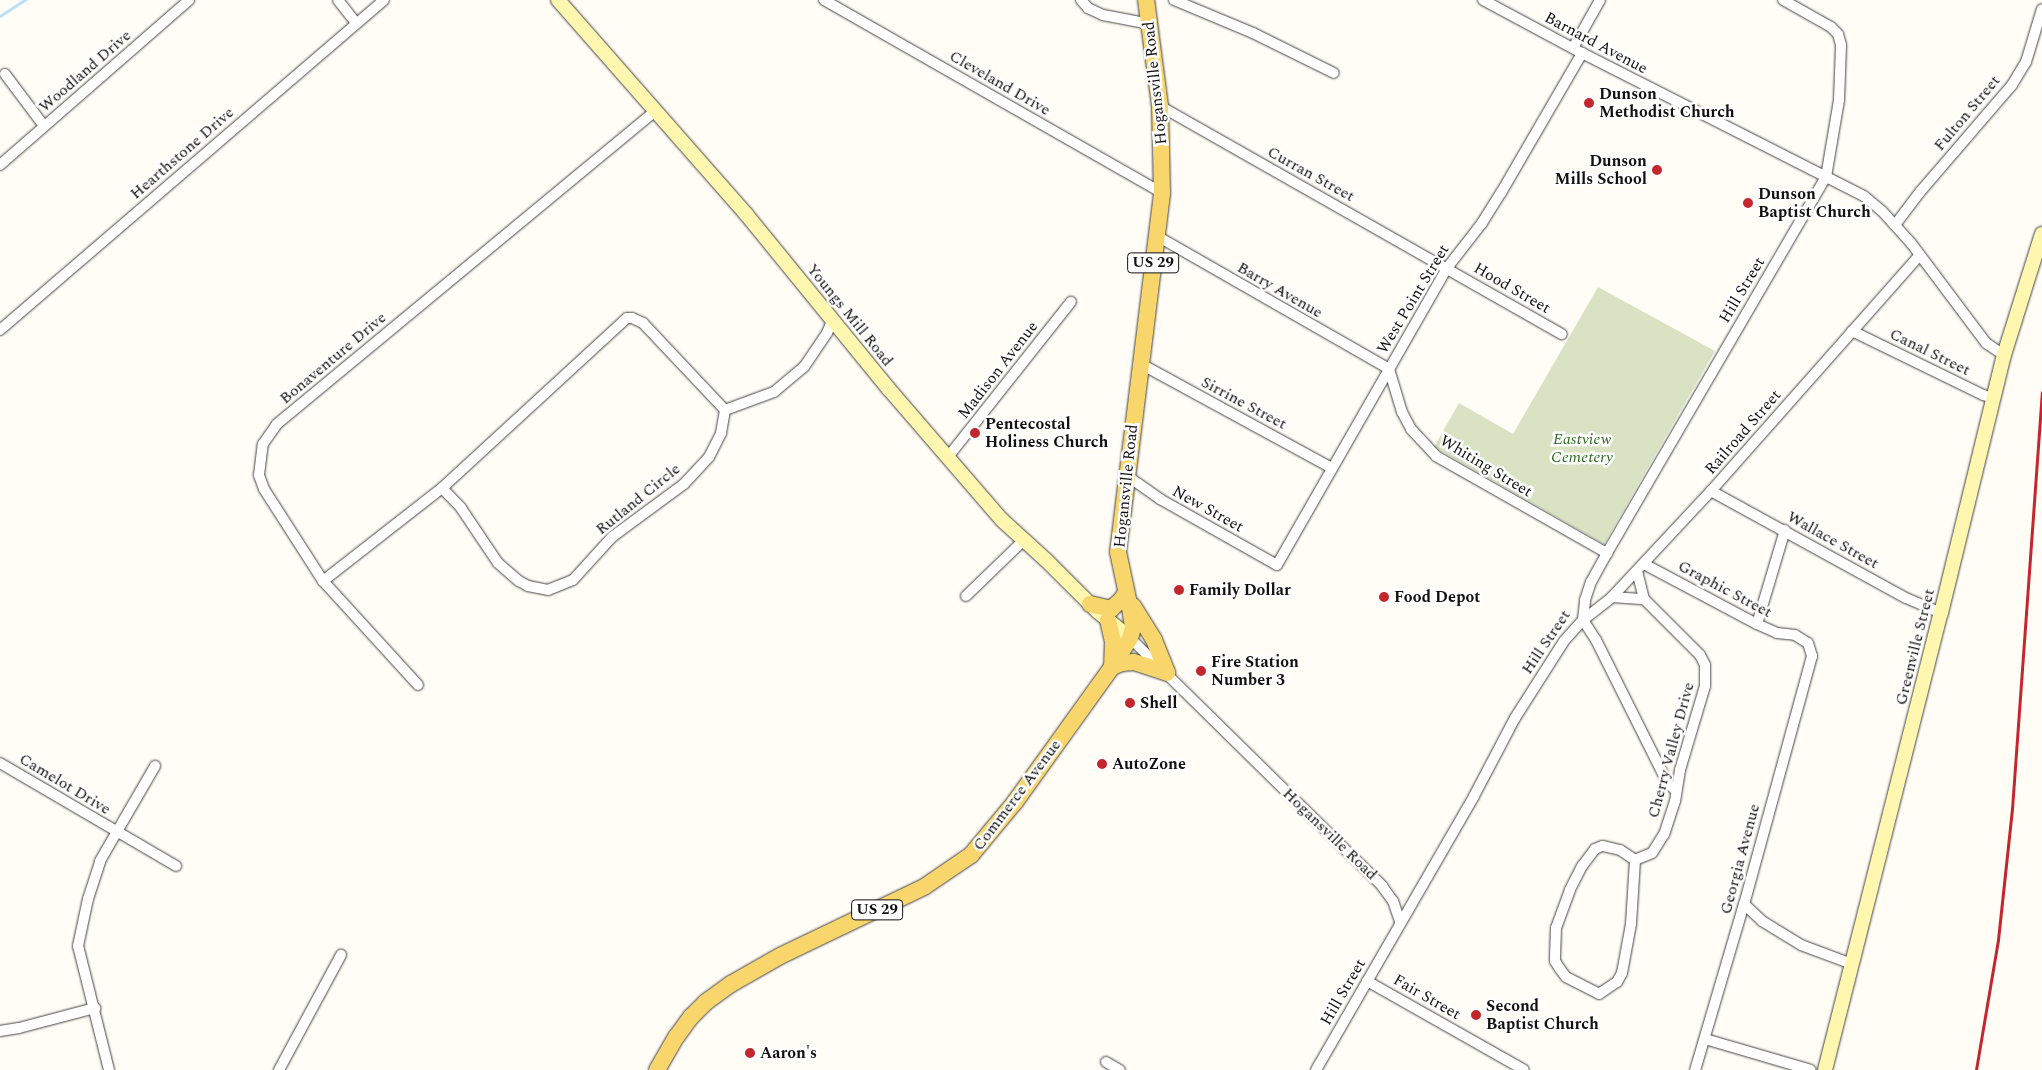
<!DOCTYPE html>
<html>
<head>
<meta charset="utf-8">
<style>
	body { margin:0 }
	#map { position:relative; width:2042px; height:1070px; overflow:hidden; background:#fffdf5; font-family:Spectral,serif }
	div>[style] { position:absolute }
	[style*='--x'] { left:calc(var(--x)*1px); top:calc(var(--y)*1px); width:calc(var(--w)*1px); rotate:calc(var(--a)*1deg) }
	.cemetery>* { inset:0; background:#d9e3c4 }
	.stream>* { height:2.5px; margin:-1.25px; padding:0 1.25px; transform-origin:1.25px; border-radius:1.25px; background:#b9e0f7 }
	.roads { filter:drop-shadow(0 0 1px #444) drop-shadow(0 0 1px #444) }
	.street>* { height:10px; margin:-5px; padding:0 5px; transform-origin:5px; border-radius:5px; background:#fff }
	.secondary>* { height:14px; margin:-7px; padding:0 7px; transform-origin:7px; border-radius:7px; background:#fff6b0 }
	.primary>* { height:16px; margin:-8px; padding:0 8px; transform-origin:8px; border-radius:8px; background:#f9d66b }
	.rail>* { height:2.5px; margin:-1.25px; padding:0 1.25px; transform-origin:1.25px; border-radius:1.25px; background:#c4262e }
	.dots>* { width:14px; height:14px; translate:-50% -50%; box-sizing:border-box; border:2px solid #fff; border-radius:50% }
	span { translate:-50% -50%; white-space:nowrap; text-align:center; line-height:1.15; -webkit-text-stroke:5px #fff; paint-order:stroke }
	.shield-label span { padding:1px 4px; background:#fff; border:1px solid; border-radius:4px; -webkit-text-stroke-width:0 }
	.shield-label { font-size:15px; color:#111; font-weight:700 }
	.street-label { font-size:16px; color:#111 }
	.poi-label { font-size:16px; color:#111; font-weight:700 }
	.left { translate:0 -50%; text-align:left }
	.right { translate:-100% -50%; text-align:right }
	.park-label { font-size:16px; color:#2f6b1f; font-style:italic }
</style>
</head>
<body>
<div id="map">
	<div class="cemetery">
		<i style="clip-path:polygon(1598px 287px,1715px 351px,1604px 544px,1434px 447px,1459px 403px,1513px 434px)"></i>
	</div>
	<div class="stream">
		<i style="--x:0;--y:16;--w:30;--a:-33"></i>
	</div>
	<div class="roads">
		<div class="street">
			<i style="--x:338;--y:0;--w:29;--a:52"></i>
			<i style="--x:824;--y:0;--w:389;--a:29.7"></i>
			<i style="--x:1081;--y:0;--w:11;--a:49"></i>
			<i style="--x:1088;--y:8;--w:17;--a:25"></i>
			<i style="--x:1103;--y:15;--w:48;--a:10.8"></i>
			<i style="--x:1174;--y:0;--w:86;--a:22.7"></i>
			<i style="--x:1253;--y:33;--w:90;--a:26.3"></i>
			<i style="--x:1483;--y:0;--w:112;--a:28.2"></i>
			<i style="--x:1582;--y:53;--w:316;--a:26.9"></i>
			<i style="--x:1864;--y:196;--w:23;--a:40"></i>
			<i style="--x:1882;--y:211;--w:43;--a:47.8"></i>
			<i style="--x:1911;--y:243;--w:125;--a:53.1"></i>
			<i style="--x:1986;--y:343;--w:22;--a:34"></i>
			<i style="--x:1573;--y:48;--w:55;--a:-60.6"></i>
			<i style="--x:5;--y:74;--w:65;--a:53.1"></i>
			<i style="--x:1160;--y:106;--w:462;--a:29.6"></i>
			<i style="--x:0;--y:165;--w:251;--a:-41.1"></i>
			<i style="--x:1895;--y:225;--w:41;--a:-52.9"></i>
			<i style="--x:1920;--y:192;--w:141;--a:-49.3"></i>
			<i style="--x:2012;--y:85;--w:27;--a:-59"></i>
			<i style="--x:2026;--y:62;--w:55;--a:-73.2"></i>
			<i style="--x:1157;--y:236;--w:267;--a:29.8"></i>
			<i style="--x:1389;--y:369;--w:45;--a:73.2"></i>
			<i style="--x:1402;--y:412;--w:19;--a:62"></i>
			<i style="--x:1411;--y:429;--w:37;--a:47"></i>
			<i style="--x:1436;--y:456;--w:197;--a:29.6"></i>
			<i style="--x:0;--y:330;--w:506;--a:-40.67"></i>
			<i style="--x:1852;--y:331;--w:146;--a:26"></i>
			<i style="--x:1983;--y:395;--w:11;--a:15"></i>
			<i style="--x:1141;--y:364;--w:217;--a:28.6"></i>
			<i style="--x:948;--y:457;--w:198;--a:-51.6"></i>
			<i style="--x:1126;--y:475;--w:42;--a:35.2"></i>
			<i style="--x:1160;--y:499;--w:134;--a:29.4"></i>
			<i style="--x:1277;--y:565;--w:342;--a:-60.2"></i>
			<i style="--x:1447;--y:268;--w:57;--a:-52.1"></i>
			<i style="--x:1482;--y:223;--w:36;--a:-58"></i>
			<i style="--x:1501;--y:193;--w:162;--a:-59.9"></i>
			<i style="--x:442;--y:488;--w:28;--a:46"></i>
			<i style="--x:461;--y:508;--w:66;--a:56.1"></i>
			<i style="--x:498;--y:563;--w:28;--a:41"></i>
			<i style="--x:519;--y:581;--w:10;--a:29"></i>
			<i style="--x:528;--y:586;--w:20;--a:11"></i>
			<i style="--x:548;--y:590;--w:27;--a:-22"></i>
			<i style="--x:573;--y:580;--w:58;--a:-47.8"></i>
			<i style="--x:612;--y:537;--w:89;--a:-36.4"></i>
			<i style="--x:684;--y:484;--w:37;--a:-47"></i>
			<i style="--x:709;--y:457;--w:27;--a:-63"></i>
			<i style="--x:721;--y:433;--w:23;--a:-80"></i>
			<i style="--x:725;--y:410;--w:52;--a:-20.2"></i>
			<i style="--x:774;--y:392;--w:39;--a:-40"></i>
			<i style="--x:804;--y:367;--w:41;--a:-55.9"></i>
			<i style="--x:827;--y:333;--w:13;--a:-67"></i>
			<i style="--x:1711;--y:491;--w:222;--a:28.8"></i>
			<i style="--x:1906;--y:598;--w:38;--a:23"></i>
			<i style="--x:1644;--y:564;--w:128;--a:28"></i>
			<i style="--x:1757;--y:624;--w:22;--a:24"></i>
			<i style="--x:1777;--y:633;--w:18;--a:6"></i>
			<i style="--x:1795;--y:635;--w:15;--a:32"></i>
			<i style="--x:1808;--y:643;--w:14;--a:73"></i>
			<i style="--x:1812;--y:656;--w:257;--a:105.3"></i>
			<i style="--x:1744;--y:904;--w:173;--a:106.4"></i>
			<i style="--x:1637;--y:571;--w:29;--a:76"></i>
			<i style="--x:323;--y:581;--w:151;--a:-38"></i>
			<i style="--x:442;--y:488;--w:251;--a:-42.6"></i>
			<i style="--x:627;--y:318;--w:5;--a:0"></i>
			<i style="--x:632;--y:318;--w:12;--a:24"></i>
			<i style="--x:643;--y:323;--w:120;--a:46.7"></i>
			<i style="--x:966;--y:596;--w:81;--a:-44"></i>
			<i style="--x:1612;--y:597;--w:32;--a:4"></i>
			<i style="--x:1644;--y:599;--w:79;--a:45"></i>
			<i style="--x:1700;--y:655;--w:11;--a:63"></i>
			<i style="--x:1705;--y:665;--w:21;--a:90"></i>
			<i style="--x:1705;--y:686;--w:88;--a:106.6"></i>
			<i style="--x:1680;--y:770;--w:31;--a:99"></i>
			<i style="--x:1675;--y:801;--w:35;--a:108"></i>
			<i style="--x:1664;--y:834;--w:22;--a:122"></i>
			<i style="--x:1652;--y:853;--w:18;--a:158"></i>
			<i style="--x:1635;--y:860;--w:18;--a:-146"></i>
			<i style="--x:1620;--y:850;--w:18;--a:-167"></i>
			<i style="--x:1602;--y:846;--w:8;--a:157"></i>
			<i style="--x:1595;--y:849;--w:21;--a:127"></i>
			<i style="--x:1582;--y:866;--w:27;--a:117"></i>
			<i style="--x:1570;--y:890;--w:40;--a:110.2"></i>
			<i style="--x:1556;--y:928;--w:33;--a:92"></i>
			<i style="--x:1555;--y:961;--w:9;--a:58"></i>
			<i style="--x:1560;--y:969;--w:10;--a:53"></i>
			<i style="--x:1566;--y:977;--w:37;--a:27"></i>
			<i style="--x:1599;--y:994;--w:22;--a:-34"></i>
			<i style="--x:1617;--y:982;--w:10;--a:-61"></i>
			<i style="--x:1622;--y:973;--w:50;--a:-79.6"></i>
			<i style="--x:1631;--y:924;--w:64;--a:-86.4"></i>
			<i style="--x:1583;--y:620;--w:20;--a:-84"></i>
			<i style="--x:1585;--y:600;--w:19;--a:-72"></i>
			<i style="--x:1591;--y:582;--w:33;--a:-61"></i>
			<i style="--x:1607;--y:553;--w:435;--a:-59.8"></i>
			<i style="--x:1826;--y:177;--w:78;--a:-80.4"></i>
			<i style="--x:1839;--y:100;--w:55;--a:-87.9"></i>
			<i style="--x:1841;--y:45;--w:11;--a:-105"></i>
			<i style="--x:1838;--y:34;--w:10;--a:-135"></i>
			<i style="--x:1831;--y:27;--w:55;--a:-150.6"></i>
			<i style="--x:1583;--y:620;--w:24;--a:57"></i>
			<i style="--x:1596;--y:640;--w:159;--a:63.4"></i>
			<i style="--x:1667;--y:782;--w:13;--a:45"></i>
			<i style="--x:1757;--y:624;--w:98;--a:-73.4"></i>
			<i style="--x:1130;--y:638;--w:354;--a:44.5"></i>
			<i style="--x:1382;--y:886;--w:19;--a:54"></i>
			<i style="--x:1393;--y:901;--w:21;--a:71"></i>
			<i style="--x:418;--y:685;--w:141;--a:-132.4"></i>
			<i style="--x:323;--y:581;--w:109;--a:-122.7"></i>
			<i style="--x:264;--y:489;--w:15;--a:-110"></i>
			<i style="--x:259;--y:475;--w:31;--a:-83"></i>
			<i style="--x:263;--y:444;--w:24;--a:-55"></i>
			<i style="--x:277;--y:424;--w:492;--a:-39.6"></i>
			<i style="--x:0;--y:763;--w:204;--a:30.3"></i>
			<i style="--x:1744;--y:904;--w:25;--a:43"></i>
			<i style="--x:1762;--y:921;--w:46;--a:31.6"></i>
			<i style="--x:1801;--y:945;--w:54;--a:20.4"></i>
			<i style="--x:1367;--y:981;--w:180;--a:29.5"></i>
			<i style="--x:0;--y:1031;--w:19;--a:-9"></i>
			<i style="--x:19;--y:1028;--w:79;--a:-14.7"></i>
			<i style="--x:1705;--y:1039;--w:110;--a:16.3"></i>
			<i style="--x:1106;--y:1062;--w:16;--a:30"></i>
			<i style="--x:109;--y:1070;--w:128;--a:-104"></i>
			<i style="--x:78;--y:946;--w:48;--a:-78"></i>
			<i style="--x:88;--y:899;--w:40;--a:-72"></i>
			<i style="--x:100;--y:861;--w:110;--a:-59.9"></i>
			<i style="--x:279;--y:1070;--w:131;--a:-61.7"></i>
			<i style="--x:1316;--y:1070;--w:316;--a:-60"></i>
			<i style="--x:1474;--y:796;--w:88;--a:-62.3"></i>
			<i style="--x:1515;--y:718;--w:91;--a:-57.5"></i>
			<i style="--x:1564;--y:641;--w:28;--a:-48"></i>
			<i style="--x:1583;--y:620;--w:37;--a:-38"></i>
			<i style="--x:1612;--y:597;--w:145;--a:-47"></i>
			<i style="--x:1711;--y:491;--w:314;--a:-48.5"></i>
		</div>
		<div class="secondary">
			<i style="--x:558;--y:0;--w:285;--a:48.7"></i>
			<i style="--x:746;--y:214;--w:225;--a:50.8"></i>
			<i style="--x:888;--y:388;--w:174;--a:49.2"></i>
			<i style="--x:1002;--y:520;--w:59;--a:42.3"></i>
			<i style="--x:1046;--y:560;--w:72;--a:45"></i>
			<i style="--x:1097;--y:611;--w:43;--a:39.3"></i>
			<i style="--x:1825;--y:1070;--w:471;--a:-75.8"></i>
			<i style="--x:1941;--y:613;--w:266;--a:-76.3"></i>
			<i style="--x:2004;--y:355;--w:127;--a:-72.6"></i>
		</div>
		<div class="primary">
			<i style="--x:1090;--y:604;--w:22;--a:13"></i>
			<i style="--x:1111;--y:609;--w:15;--a:-42"></i>
			<i style="--x:1122;--y:599;--w:8;--a:-60"></i>
			<i style="--x:1133;--y:606;--w:40;--a:58"></i>
			<i style="--x:1154;--y:640;--w:35;--a:68"></i>
			<i style="--x:1108;--y:620;--w:22;--a:77"></i>
			<i style="--x:1113;--y:641;--w:26;--a:92"></i>
			<i style="--x:1112;--y:667;--w:11;--a:-22"></i>
			<i style="--x:1122;--y:663;--w:12;--a:-5"></i>
			<i style="--x:1134;--y:662;--w:35;--a:18"></i>
			<i style="--x:657;--y:1070;--w:39;--a:-60"></i>
			<i style="--x:677;--y:1036;--w:24;--a:-54"></i>
			<i style="--x:691;--y:1017;--w:21;--a:-45"></i>
			<i style="--x:706;--y:1002;--w:31;--a:-36"></i>
			<i style="--x:731;--y:984;--w:56;--a:-29.7"></i>
			<i style="--x:780;--y:956;--w:160;--a:-25.6"></i>
			<i style="--x:924;--y:887;--w:57;--a:-34.2"></i>
			<i style="--x:971;--y:855;--w:69;--a:-50.3"></i>
			<i style="--x:1015;--y:802;--w:166;--a:-54.3"></i>
			<i style="--x:1112;--y:667;--w:34;--a:-58"></i>
			<i style="--x:1130;--y:638;--w:10;--a:-73"></i>
			<i style="--x:1133;--y:628;--w:15;--a:-98"></i>
			<i style="--x:1131;--y:613;--w:62;--a:-102"></i>
			<i style="--x:1118;--y:552;--w:362;--a:-83"></i>
			<i style="--x:1162;--y:193;--w:87;--a:-91.3"></i>
			<i style="--x:1160;--y:106;--w:107;--a:-97.5"></i>
		</div>
	</div>
	<div class="rail">
		<i style="--x:1976;--y:1070;--w:132;--a:-80.4"></i>
		<i style="--x:1998;--y:940;--w:132;--a:-83.9"></i>
		<i style="--x:2012;--y:809;--w:417;--a:-85.9"></i>
	</div>
	<div class="dots">
		<i style="left:1589px;top:103px;background:#c4262e"></i>
		<i style="left:1657px;top:170px;background:#c4262e"></i>
		<i style="left:1748px;top:203px;background:#c4262e"></i>
		<i style="left:975px;top:433px;background:#c4262e"></i>
		<i style="left:1179px;top:590px;background:#c4262e"></i>
		<i style="left:1384px;top:597px;background:#c4262e"></i>
		<i style="left:1201px;top:671px;background:#c4262e"></i>
		<i style="left:1130px;top:703px;background:#c4262e"></i>
		<i style="left:1102px;top:764px;background:#c4262e"></i>
		<i style="left:1476px;top:1015px;background:#c4262e"></i>
		<i style="left:750px;top:1053px;background:#c4262e"></i>
	</div>
	<div class="shield-label">
		<span style="left:1153px;top:263px">US 29</span>
		<span style="left:877px;top:910px">US 29</span>
	</div>
	<div class="street-label">
		<span style="left:1596px;top:43px;rotate:28deg">Barnard Avenue</span>
		<span style="left:85px;top:71px;rotate:-41deg">Woodland Drive</span>
		<span style="left:1000px;top:83px;rotate:30deg">Cleveland Drive</span>
		<span style="left:1155px;top:83px;rotate:-96deg">Hogansville Road</span>
		<span style="left:1967px;top:113px;rotate:-50deg">Fulton Street</span>
		<span style="left:182px;top:153px;rotate:-41deg">Hearthstone Drive</span>
		<span style="left:1311px;top:174px;rotate:29deg">Curran Street</span>
		<span style="left:1512px;top:288px;rotate:30deg">Hood Street</span>
		<span style="left:1280px;top:290px;rotate:30deg">Barry Avenue</span>
		<span style="left:1742px;top:290px;rotate:-59deg">Hill Street</span>
		<span style="left:1413px;top:299px;rotate:-59deg">West Point Street</span>
		<span style="left:850px;top:315px;rotate:51deg">Youngs Mill Road</span>
		<span style="left:1930px;top:352px;rotate:26deg">Canal Street</span>
		<span style="left:333px;top:358px;rotate:-40deg">Bonaventure Drive</span>
		<span style="left:998px;top:370px;rotate:-52deg">Madison Avenue</span>
		<span style="left:1244px;top:403px;rotate:28deg">Sirrine Street</span>
		<span style="left:1743px;top:432px;rotate:-49deg">Railroad Street</span>
		<span style="left:1486px;top:466px;rotate:31deg">Whiting Street</span>
		<span style="left:1126px;top:486px;rotate:-84deg">Hogansville Road</span>
		<span style="left:638px;top:499px;rotate:-39deg">Rutland Circle</span>
		<span style="left:1208px;top:509px;rotate:29deg">New Street</span>
		<span style="left:1833px;top:540px;rotate:29deg">Wallace Street</span>
		<span style="left:1725px;top:589px;rotate:28deg">Graphic Street</span>
		<span style="left:1546px;top:642px;rotate:-56deg">Hill Street</span>
		<span style="left:1915px;top:647px;rotate:-76deg">Greenville Street</span>
		<span style="left:1671px;top:750px;rotate:-75deg">Cherry Valley Drive</span>
		<span style="left:65px;top:784px;rotate:31deg">Camelot Drive</span>
		<span style="left:1017px;top:795px;rotate:-53deg">Commerce Avenue</span>
		<span style="left:1330px;top:834px;rotate:44deg">Hogansville Road</span>
		<span style="left:1740px;top:859px;rotate:-75deg">Georgia Avenue</span>
		<span style="left:1343px;top:992px;rotate:-60deg">Hill Street</span>
		<span style="left:1427px;top:997px;rotate:30deg">Fair Street</span>
	</div>
	<div class="poi-label">
		<span class="left" style="left:1599px;top:103px">Dunson<br>Methodist Church</span>
		<span class="right" style="left:1647px;top:170px">Dunson<br>Mills School</span>
		<span class="left" style="left:1758px;top:203px">Dunson<br>Baptist Church</span>
		<span class="left" style="left:985px;top:433px">Pentecostal<br>Holiness Church</span>
		<span class="left" style="left:1189px;top:590px">Family Dollar</span>
		<span class="left" style="left:1394px;top:597px">Food Depot</span>
		<span class="left" style="left:1211px;top:671px">Fire Station<br>Number 3</span>
		<span class="left" style="left:1140px;top:703px">Shell</span>
		<span class="left" style="left:1112px;top:764px">AutoZone</span>
		<span class="left" style="left:1486px;top:1015px">Second<br>Baptist Church</span>
		<span class="left" style="left:760px;top:1053px">Aaron's</span>
	</div>
	<div class="park-label">
		<span style="left:1582px;top:448px">Eastview<br>Cemetery</span>
	</div>
</div>
</body>
</html>
